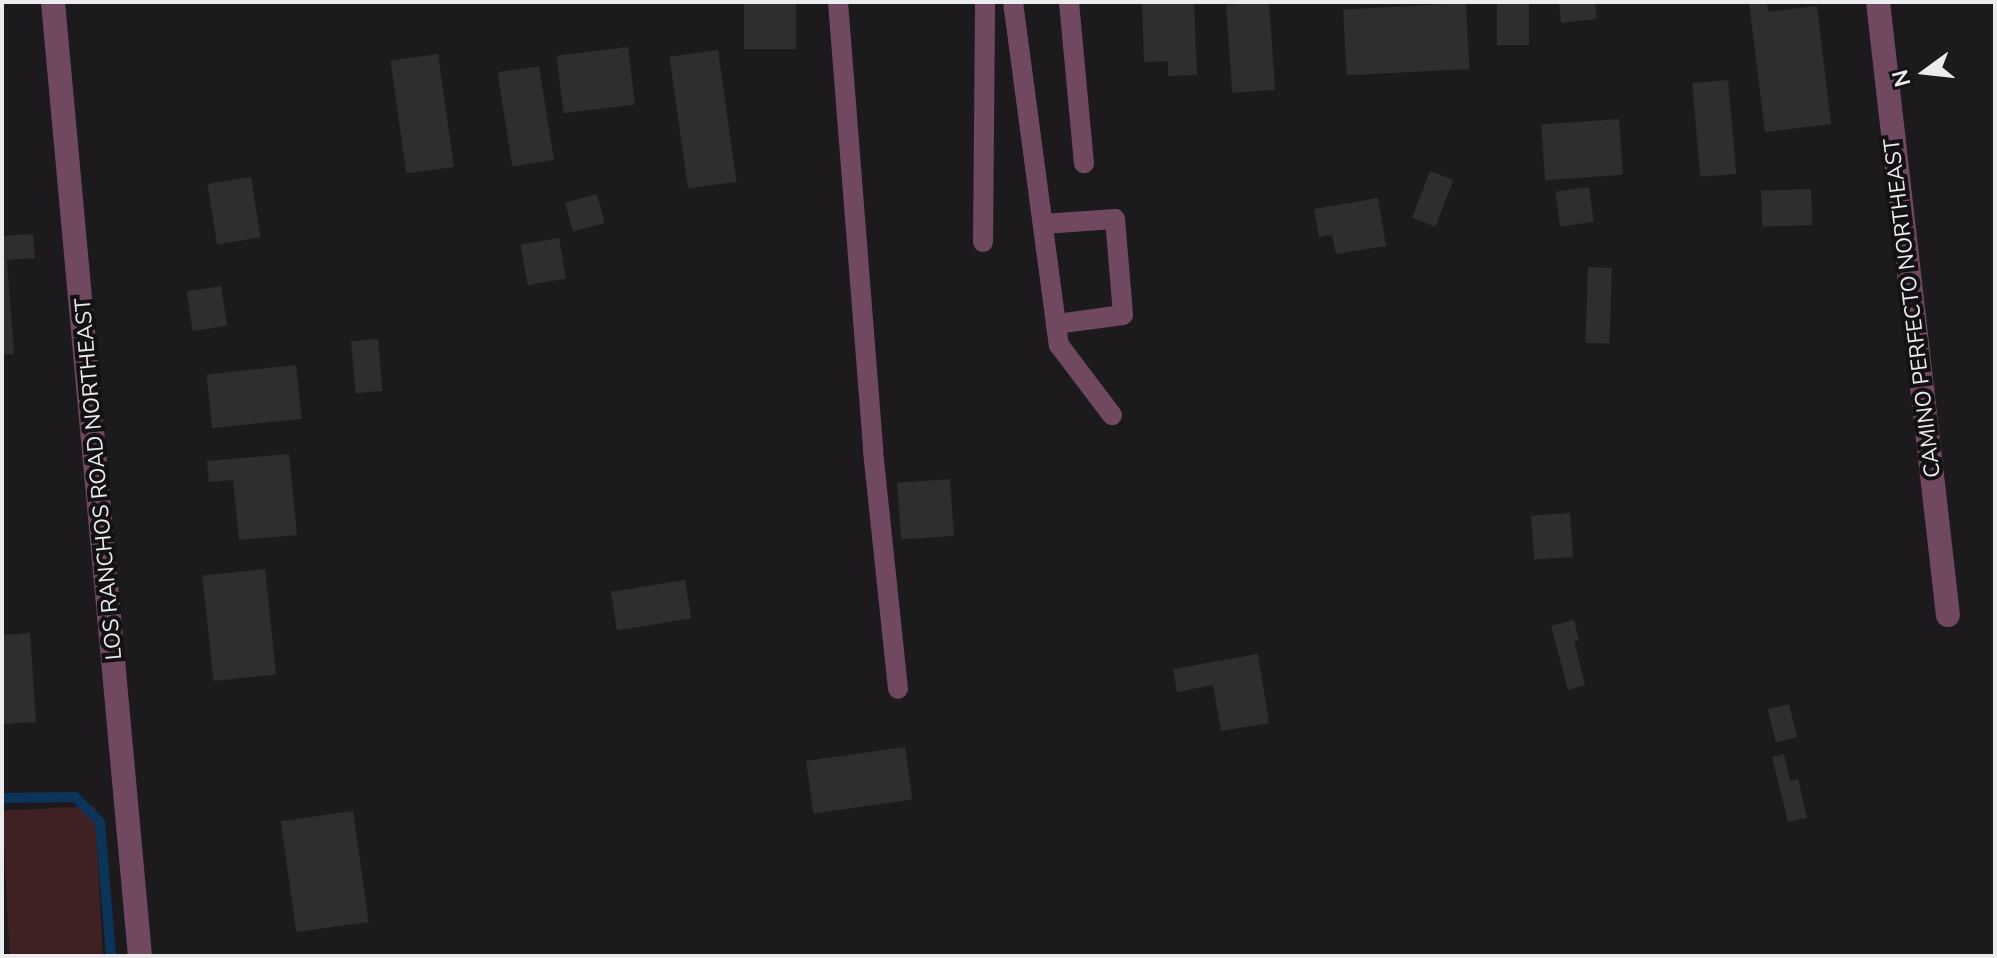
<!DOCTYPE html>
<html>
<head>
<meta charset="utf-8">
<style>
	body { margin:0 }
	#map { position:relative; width:1997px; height:958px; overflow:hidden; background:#1c1a1d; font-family:"Nunito Sans",sans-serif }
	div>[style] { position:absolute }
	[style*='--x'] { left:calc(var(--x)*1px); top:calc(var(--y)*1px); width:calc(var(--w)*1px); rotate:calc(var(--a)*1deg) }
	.green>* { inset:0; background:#402123; transform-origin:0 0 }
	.stream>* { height:10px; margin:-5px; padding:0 5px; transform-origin:5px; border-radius:5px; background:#0c3459 }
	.building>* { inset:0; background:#2e2e31; transform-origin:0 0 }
	.lane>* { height:20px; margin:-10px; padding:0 10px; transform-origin:10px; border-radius:10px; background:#704960 }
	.street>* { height:24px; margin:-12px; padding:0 12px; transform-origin:12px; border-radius:12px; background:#704960 }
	span { translate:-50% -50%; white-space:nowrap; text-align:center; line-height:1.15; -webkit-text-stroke:8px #131114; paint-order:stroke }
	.street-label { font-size:22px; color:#ecebed }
	.frame { position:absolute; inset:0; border:4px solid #ecebed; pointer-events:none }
	.north { position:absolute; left:1885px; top:32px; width:80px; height:80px; -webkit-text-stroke:6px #131114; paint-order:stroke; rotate:255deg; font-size:22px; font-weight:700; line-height:32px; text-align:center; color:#ecebed }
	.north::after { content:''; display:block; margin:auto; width:28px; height:36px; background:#ecebed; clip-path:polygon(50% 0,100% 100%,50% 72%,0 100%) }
</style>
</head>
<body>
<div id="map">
	<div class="green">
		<i style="left:95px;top:806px;width:150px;height:93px;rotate:87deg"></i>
	</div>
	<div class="stream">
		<i style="--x:2;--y:798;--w:73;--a:-0.8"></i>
		<i style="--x:75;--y:797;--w:35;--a:45"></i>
		<i style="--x:100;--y:822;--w:134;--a:85.3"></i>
	</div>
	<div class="building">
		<i style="left:744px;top:2px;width:52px;height:47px"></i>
		<i style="clip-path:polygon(1142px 2px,1194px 2px,1197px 75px,1168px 76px,1168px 61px,1144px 62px)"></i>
		<i style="left:1269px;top:2px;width:88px;height:43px;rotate:86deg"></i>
		<i style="left:1497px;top:2px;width:32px;height:43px"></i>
		<i style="clip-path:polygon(1559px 2px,1595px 2px,1597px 19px,1561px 23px)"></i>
		<i style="clip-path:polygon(1749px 2px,1767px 2px,1768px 12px,1817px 6px,1831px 124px,1765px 132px)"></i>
		<i style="left:1466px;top:3px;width:66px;height:123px;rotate:87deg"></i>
		<i style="left:628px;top:47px;width:58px;height:72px;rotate:83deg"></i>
		<i style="left:718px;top:50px;width:133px;height:49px;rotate:82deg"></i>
		<i style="left:438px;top:54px;width:114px;height:48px;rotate:82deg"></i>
		<i style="left:539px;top:66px;width:95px;height:42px;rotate:81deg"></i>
		<i style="left:1728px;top:80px;width:94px;height:36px;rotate:85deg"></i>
		<i style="left:1619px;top:119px;width:56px;height:78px;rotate:86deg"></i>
		<i style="left:1430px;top:171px;width:25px;height:50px;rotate:21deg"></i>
		<i style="left:251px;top:177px;width:61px;height:44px;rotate:81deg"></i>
		<i style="left:1589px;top:187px;width:35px;height:34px;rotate:82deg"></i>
		<i style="left:1811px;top:189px;width:36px;height:50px;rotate:88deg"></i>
		<i style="left:597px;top:194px;width:30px;height:33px;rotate:75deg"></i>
		<i style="clip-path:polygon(1378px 198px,1386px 246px,1336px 254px,1332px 235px,1319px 237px,1314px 209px)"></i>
		<i style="clip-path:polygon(33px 234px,35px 258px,7px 260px,14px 354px,2px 355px,2px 236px)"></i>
		<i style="left:559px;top:238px;width:41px;height:39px;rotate:80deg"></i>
		<i style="left:1588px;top:267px;width:24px;height:76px;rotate:2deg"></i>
		<i style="left:221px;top:286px;width:40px;height:35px;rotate:81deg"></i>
		<i style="left:378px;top:339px;width:52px;height:27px;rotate:85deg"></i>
		<i style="left:296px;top:365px;width:54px;height:90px;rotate:84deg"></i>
		<i style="clip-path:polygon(289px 454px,297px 535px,239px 540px,233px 480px,209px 482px,207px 461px)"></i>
		<i style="left:950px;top:479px;width:57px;height:53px;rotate:86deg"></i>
		<i style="left:1570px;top:513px;width:44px;height:39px;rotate:86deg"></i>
		<i style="left:265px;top:569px;width:106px;height:63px;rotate:84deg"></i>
		<i style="left:685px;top:580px;width:39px;height:75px;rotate:81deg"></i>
		<i style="clip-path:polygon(1574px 620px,1579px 640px,1574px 641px,1585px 685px,1568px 690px,1551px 626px)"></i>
		<i style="clip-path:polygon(30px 633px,36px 722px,2px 724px,2px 635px)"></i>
		<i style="clip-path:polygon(1258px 654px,1269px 723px,1221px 731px,1213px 685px,1177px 692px,1173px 669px)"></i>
		<i style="left:1789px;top:704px;width:34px;height:22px;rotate:76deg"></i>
		<i style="left:905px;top:747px;width:53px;height:100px;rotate:82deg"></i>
		<i style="clip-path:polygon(1784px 754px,1790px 781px,1798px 779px,1807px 818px,1788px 822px,1772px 757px)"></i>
		<i style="left:353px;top:811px;width:112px;height:73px;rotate:82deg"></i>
	</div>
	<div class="lane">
		<i style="--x:838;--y:2;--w:450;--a:85.5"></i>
		<i style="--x:873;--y:451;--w:239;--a:84"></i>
		<i style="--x:1013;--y:2;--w:346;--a:82.4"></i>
		<i style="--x:1059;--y:345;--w:88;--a:52.9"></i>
		<i style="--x:1069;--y:2;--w:162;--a:84.7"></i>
		<i style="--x:1043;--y:224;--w:72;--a:-4"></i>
		<i style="--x:1115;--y:219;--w:96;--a:85.2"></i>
		<i style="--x:1123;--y:315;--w:68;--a:172.3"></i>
		<i style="--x:983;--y:242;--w:240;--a:-89.5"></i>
	</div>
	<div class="street">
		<i style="--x:53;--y:2;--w:958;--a:84.79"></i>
		<i style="--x:1878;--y:2;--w:617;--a:83.49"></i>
	</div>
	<div class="street-label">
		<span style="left:1913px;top:308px;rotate:-97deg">CAMINO PERFECTO NORTHEAST</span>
		<span style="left:99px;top:479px;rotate:-95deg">LOS RANCHOS ROAD NORTHEAST</span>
	</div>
	<div class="frame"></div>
	<div class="north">N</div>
</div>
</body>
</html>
